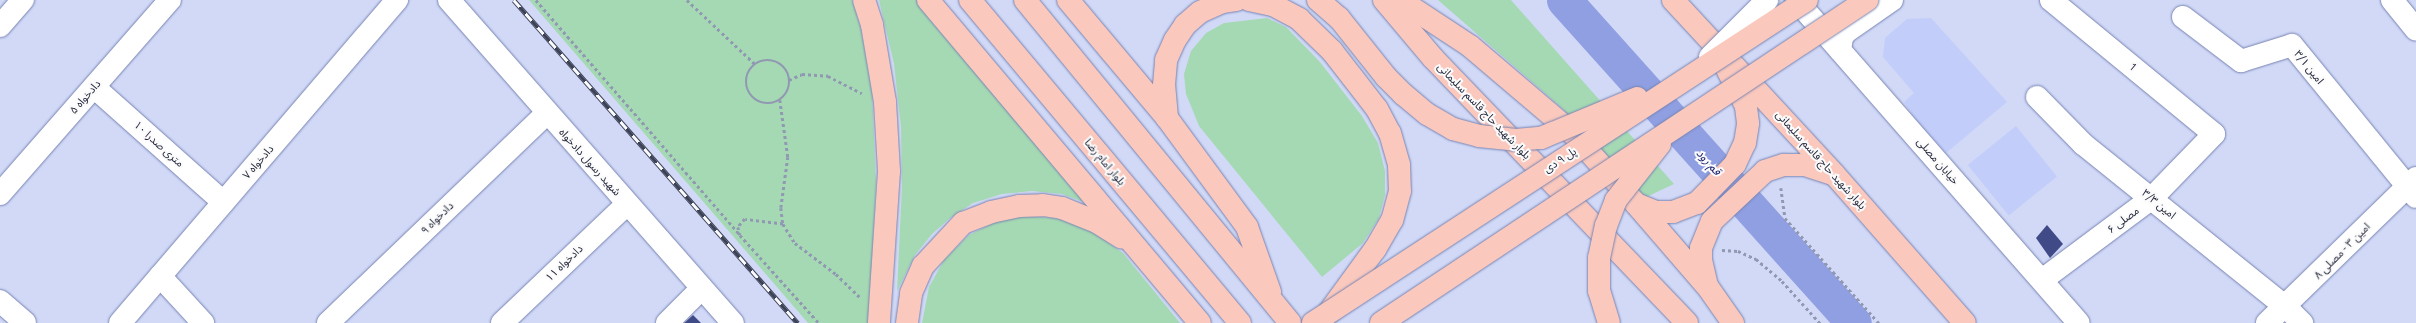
<!DOCTYPE html>
<html>
<head>
<meta charset="utf-8">
<style>
	body { margin:0 }
	#map { position:relative; width:2416px; height:323px; overflow:hidden; background:#d1d9f7; font-family:Ubuntu,"Noto Sans Arabic",sans-serif }
	div>[style] { position:absolute }
	[style*='--x'] { left:calc(var(--x)*1px); top:calc(var(--y)*1px); width:calc(var(--w)*1px); rotate:calc(var(--a)*1deg) }
	.built>* { inset:0; background:#c2cdfa; transform-origin:0 0 }
	.green>* { inset:0; background:#a5d9b4 }
	.river>* { height:35px; margin:-17.5px; padding:0 17.5px; transform-origin:17.5px; border-radius:17.5px; background:#8f9fe2 }
	.building>* { inset:0; background:#3f4a86 }
	.path>* { height:2.5px; margin-top:-1.25px; transform-origin:0; background:repeating-linear-gradient(90deg,#9198b2 0 3px,transparent 0 6px) }
	.path>.ring { margin:-1.25px; padding:0; box-sizing:content-box; background:none; border:2.5px solid #9198b2; border-radius:50% }
	.roads { filter:drop-shadow(0 0 1px #7883b1) drop-shadow(0 0 1px #7883b1) }
	.minor>* { height:22px; margin:-11px; padding:0 11px; transform-origin:11px; border-radius:11px; background:#fff }
	.tertiary>* { height:22px; margin:-11px; padding:0 11px; transform-origin:11px; border-radius:11px; background:#fff }
	.secondary>* { height:22px; margin:-11px; padding:0 11px; transform-origin:11px; border-radius:11px; background:#fff }
	.primary>* { height:22px; margin:-11px; padding:0 11px; transform-origin:11px; border-radius:11px; background:#fac8bd }
	.rail>* { height:4.5px; margin-top:-2.25px; transform-origin:0; background:repeating-linear-gradient(90deg,#fbfbfb 0 9px,#3c4155 0 18px); box-sizing:border-box; border-block:1px solid #3c4155 }
	.bridges { filter:drop-shadow(0 0 1px #7883b1) drop-shadow(0 0 1px #7883b1) }
	.secondary-bridge>* { height:22px; margin:-11px; padding:0 11px; transform-origin:11px; border-radius:11px; background:#fff }
	.primary-bridge>* { height:22px; margin:-11px; padding:0 11px; transform-origin:11px; border-radius:11px; background:#fac8bd }
	span { translate:-50% -50%; white-space:nowrap; text-align:center; line-height:1.15; -webkit-text-stroke:4px #fbfbfb; paint-order:stroke }
	.street-label { font-size:11px; color:#24283b }
	.water-label { font-size:12px; color:#1f236f; font-style:italic }
</style>
</head>
<body>
<div id="map">
	<div class="built">
		<i style="clip-path:polygon(1931px 18px,2007px 102px,1946px 153px,1916px 120px,1904px 102px,1914px 93px,1883px 57px,1885px 38px,1907px 19px)"></i>
		<i style="left:2016px;top:126px;width:65px;height:62px;rotate:51deg"></i>
	</div>
	<div class="green">
		<i style="clip-path:polygon(529px 0,852px 0,861px 29px,872px 92px,876px 182px,869px 323px,808px 323px)"></i>
		<i style="clip-path:polygon(879px 0,917px 0,1094px 206px,1062px 194px,1032px 191px,1002px 194px,973px 203px,950px 218px,932px 234px,915px 255px,897px 291px,902px 186px,901px 127px,894px 64px)"></i>
		<i style="clip-path:polygon(1438px 0,1511px 0,1674px 184px,1642px 199px,1564px 110px)"></i>
		<i style="clip-path:polygon(1267px 18px,1286px 27px,1320px 62px,1362px 116px,1378px 143px,1385px 171px,1385px 195px,1379px 218px,1363px 243px,1322px 277px,1199px 126px,1186px 94px,1184px 74px,1191px 51px,1206px 33px,1224px 23px)"></i>
		<i style="clip-path:polygon(1023px 216px,1057px 218px,1093px 232px,1123px 253px,1180px 323px,922px 323px,929px 287px,944px 260px,969px 235px,995px 222px)"></i>
	</div>
	<div class="river">
		<i style="--x:1564;--y:0;--w:434;--a:48.1"></i>
	</div>
	<div class="building">
		<i style="clip-path:polygon(2047px 225px,2063px 244px,2050px 258px,2036px 238px)"></i>
		<i style="clip-path:polygon(693px 315px,701px 323px,684px 323px)"></i>
	</div>
	<div class="path">
		<i style="--x:536;--y:0;--w:311;--a:49"></i>
		<i style="--x:687;--y:0;--w:93;--a:43.3"></i>
		<i class="ring" style="left:746px;top:60px;width:41.5px;height:41.5px"></i>
		<i style="--x:789;--y:80;--w:14;--a:-25"></i>
		<i style="--x:802;--y:74;--w:26;--a:4"></i>
		<i style="--x:828;--y:76;--w:38;--a:27"></i>
		<i style="--x:780;--y:100;--w:58;--a:82"></i>
		<i style="--x:788;--y:157;--w:51;--a:97.8"></i>
		<i style="--x:781;--y:208;--w:16;--a:83"></i>
		<i style="--x:783;--y:224;--w:22;--a:58"></i>
		<i style="--x:795;--y:243;--w:51;--a:37.1"></i>
		<i style="--x:836;--y:274;--w:33;--a:44"></i>
		<i style="--x:1781;--y:188;--w:30;--a:82"></i>
		<i style="--x:1785;--y:218;--w:141;--a:48.2"></i>
		<i style="--x:783;--y:224;--w:38;--a:-173"></i>
		<i style="--x:745;--y:219;--w:11;--a:131"></i>
		<i style="--x:738;--y:227;--w:8;--a:76"></i>
		<i style="--x:740;--y:235;--w:118;--a:48.1"></i>
		<i style="--x:1722;--y:250;--w:16;--a:4"></i>
		<i style="--x:1738;--y:251;--w:20;--a:24"></i>
		<i style="--x:1756;--y:259;--w:34;--a:40"></i>
		<i style="--x:1782;--y:281;--w:57;--a:47.9"></i>
	</div>
	<div class="roads">
		<div class="minor">
			<i style="--x:2183;--y:17;--w:73;--a:37.2"></i>
			<i style="--x:2241;--y:61;--w:53;--a:-17.4"></i>
			<i style="--x:2292;--y:45;--w:196;--a:50.8"></i>
			<i style="--x:0;--y:26;--w:35;--a:-49"></i>
			<i style="--x:94;--y:87;--w:173;--a:41.7"></i>
			<i style="--x:2037;--y:97;--w:66;--a:45.6"></i>
			<i style="--x:2083;--y:144;--w:260;--a:38.8"></i>
			<i style="--x:2286;--y:307;--w:23;--a:45"></i>
			<i style="--x:0;--y:194;--w:258;--a:-48.8"></i>
			<i style="--x:160;--y:276;--w:64;--a:47.5"></i>
			<i style="--x:2042;--y:280;--w:137;--a:-36.7"></i>
			<i style="--x:2152;--y:198;--w:89;--a:-45.9"></i>
			<i style="--x:2214;--y:134;--w:211;--a:-140.6"></i>
			<i style="--x:0;--y:301;--w:33;--a:41"></i>
			<i style="--x:120;--y:323;--w:426;--a:-49.4"></i>
			<i style="--x:328;--y:323;--w:302;--a:-43.8"></i>
			<i style="--x:502;--y:323;--w:173;--a:-43.6"></i>
			<i style="--x:667;--y:323;--w:49;--a:-45"></i>
			<i style="--x:2267;--y:323;--w:208;--a:-44.2"></i>
		</div>
		<div class="tertiary">
			<i style="--x:449;--y:0;--w:430;--a:48.7"></i>
		</div>
		<div class="secondary">
			<i style="--x:1796;--y:0;--w:429;--a:48.8"></i>
			<i style="--x:2392;--y:0;--w:38;--a:51"></i>
			<i style="--x:1840;--y:50;--w:13;--a:-81"></i>
			<i style="--x:1842;--y:37;--w:6;--a:-51"></i>
			<i style="--x:1846;--y:32;--w:56;--a:-34.8"></i>
		</div>
		<div class="primary">
			<i style="--x:864;--y:0;--w:26;--a:72"></i>
			<i style="--x:872;--y:25;--w:78;--a:80.4"></i>
			<i style="--x:885;--y:102;--w:69;--a:86.7"></i>
			<i style="--x:889;--y:171;--w:152;--a:93.8"></i>
			<i style="--x:928;--y:0;--w:422;--a:49.9"></i>
			<i style="--x:970;--y:0;--w:421;--a:50.1"></i>
			<i style="--x:1025;--y:0;--w:418;--a:50.6"></i>
			<i style="--x:1068;--y:0;--w:154;--a:50"></i>
			<i style="--x:1167;--y:118;--w:135;--a:53.7"></i>
			<i style="--x:1247;--y:227;--w:69;--a:70.5"></i>
			<i style="--x:1249;--y:0;--w:25;--a:12"></i>
			<i style="--x:1273;--y:5;--w:30;--a:28"></i>
			<i style="--x:1299;--y:19;--w:46;--a:44.1"></i>
			<i style="--x:1332;--y:51;--w:73;--a:52.2"></i>
			<i style="--x:1377;--y:109;--w:27;--a:62"></i>
			<i style="--x:1390;--y:133;--w:33;--a:74"></i>
			<i style="--x:1399;--y:165;--w:26;--a:88"></i>
			<i style="--x:1400;--y:191;--w:30;--a:105"></i>
			<i style="--x:1392;--y:220;--w:34;--a:120"></i>
			<i style="--x:1375;--y:249;--w:77;--a:126"></i>
			<i style="--x:1384;--y:0;--w:76;--a:49.8"></i>
			<i style="--x:1433;--y:58;--w:367;--a:46.2"></i>
			<i style="--x:1400;--y:0;--w:84;--a:33.3"></i>
			<i style="--x:1470;--y:46;--w:133;--a:40.4"></i>
			<i style="--x:1571;--y:132;--w:97;--a:47.9"></i>
			<i style="--x:1636;--y:204;--w:22;--a:22"></i>
			<i style="--x:1656;--y:212;--w:17;--a:0"></i>
			<i style="--x:1673;--y:212;--w:26;--a:-21"></i>
			<i style="--x:1697;--y:203;--w:54;--a:-45.7"></i>
			<i style="--x:1735;--y:164;--w:23;--a:-65"></i>
			<i style="--x:1745;--y:143;--w:20;--a:-81"></i>
			<i style="--x:1748;--y:123;--w:17;--a:-97"></i>
			<i style="--x:1746;--y:106;--w:72;--a:-117.3"></i>
			<i style="--x:1673;--y:0;--w:237;--a:47.2"></i>
			<i style="--x:1834;--y:174;--w:198;--a:48.7"></i>
			<i style="--x:1167;--y:118;--w:33;--a:-95"></i>
			<i style="--x:1164;--y:85;--w:25;--a:-85"></i>
			<i style="--x:1166;--y:60;--w:22;--a:-66"></i>
			<i style="--x:1175;--y:40;--w:18;--a:-56"></i>
			<i style="--x:1185;--y:25;--w:20;--a:-41"></i>
			<i style="--x:1200;--y:12;--w:24;--a:-24"></i>
			<i style="--x:1222;--y:2;--w:14;--a:-8"></i>
			<i style="--x:1636;--y:204;--w:106;--a:49.2"></i>
			<i style="--x:907;--y:323;--w:30;--a:-82"></i>
			<i style="--x:911;--y:293;--w:30;--a:-66"></i>
			<i style="--x:923;--y:266;--w:59;--a:-47.1"></i>
			<i style="--x:963;--y:223;--w:30;--a:-21"></i>
			<i style="--x:991;--y:212;--w:29;--a:-12"></i>
			<i style="--x:1019;--y:206;--w:24;--a:-2"></i>
			<i style="--x:1043;--y:205;--w:19;--a:9"></i>
			<i style="--x:1062;--y:208;--w:35;--a:22"></i>
			<i style="--x:1095;--y:221;--w:31;--a:32"></i>
			<i style="--x:1733;--y:323;--w:45;--a:-125.1"></i>
			<i style="--x:1707;--y:286;--w:26;--a:-103"></i>
			<i style="--x:1701;--y:261;--w:13;--a:-90"></i>
			<i style="--x:1701;--y:248;--w:29;--a:-68"></i>
			<i style="--x:1712;--y:221;--w:73;--a:-43.3"></i>
			<i style="--x:1765;--y:171;--w:20;--a:-18"></i>
			<i style="--x:1784;--y:165;--w:21;--a:0"></i>
			<i style="--x:1805;--y:165;--w:29;--a:18"></i>
		</div>
	</div>
	<div class="rail">
		<i style="--x:514;--y:0;--w:430;--a:48.7"></i>
	</div>
	<div class="bridges">
		<div class="secondary-bridge">
			<i style="--x:1710;--y:57;--w:81;--a:-45"></i>
		</div>
		<div class="primary-bridge">
			<i style="--x:1318;--y:0;--w:28;--a:41"></i>
			<i style="--x:1339;--y:18;--w:75;--a:51.5"></i>
			<i style="--x:1386;--y:77;--w:24;--a:45"></i>
			<i style="--x:1403;--y:94;--w:31;--a:40"></i>
			<i style="--x:1427;--y:114;--w:30;--a:30"></i>
			<i style="--x:1453;--y:129;--w:27;--a:15"></i>
			<i style="--x:1479;--y:136;--w:37;--a:6"></i>
			<i style="--x:1516;--y:140;--w:25;--a:-5"></i>
			<i style="--x:1541;--y:138;--w:104;--a:-22.6"></i>
			<i style="--x:1313;--y:323;--w:590;--a:-33.18"></i>
			<i style="--x:1381;--y:323;--w:584;--a:-33.61"></i>
			<i style="--x:1609;--y:323;--w:34;--a:-107"></i>
			<i style="--x:1599;--y:291;--w:33;--a:-90"></i>
			<i style="--x:1599;--y:258;--w:33;--a:-78"></i>
			<i style="--x:1606;--y:226;--w:28;--a:-69"></i>
			<i style="--x:1616;--y:200;--w:71;--a:-51.8"></i>
		</div>
	</div>
	<div class="street-label">
		<span style="left:2133px;top:67px;rotate:40deg">1</span>
		<span style="left:2309px;top:67px;rotate:51deg">امین ۳/۱</span>
		<span style="left:85px;top:97px;rotate:-49deg">دادخواه ۵</span>
		<span style="left:1484px;top:111px;rotate:46deg">بلوار شهید حاج قاسم سلیمانی</span>
		<span style="left:159px;top:144px;rotate:42deg">۱۰ متری صدرا</span>
		<span style="left:1560px;top:160px;rotate:-33deg">پل ۹ دی</span>
		<span style="left:1821px;top:160px;rotate:48deg">بلوار شهید حاج قاسم سلیمانی</span>
		<span style="left:1938px;top:161px;rotate:49deg">خیابان مصلی</span>
		<span style="left:258px;top:162px;rotate:-49deg">دادخواه ۷</span>
		<span style="left:590px;top:162px;rotate:48deg">شهید رسول دادخواه</span>
		<span style="left:1105px;top:162px;rotate:50deg">بلوار امام رضا</span>
		<span style="left:2159px;top:204px;rotate:39deg">امین ۳/۳</span>
		<span style="left:437px;top:218px;rotate:-44deg">دادخواه ۹</span>
		<span style="left:2123px;top:220px;rotate:-37deg">مصلی ۶</span>
		<span style="left:2342px;top:251px;rotate:-45deg">امین ۳ - مصلی ۸</span>
		<span style="left:564px;top:263px;rotate:-44deg">دادخواه ۱۱</span>
	</div>
	<div class="water-label">
		<span style="left:1709px;top:162px;rotate:48deg">قم رود</span>
	</div>
</div>
</body>
</html>
